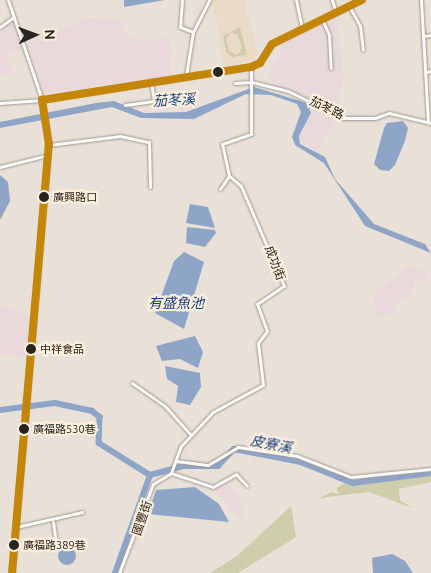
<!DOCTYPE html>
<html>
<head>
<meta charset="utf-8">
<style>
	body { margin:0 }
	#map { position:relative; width:431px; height:573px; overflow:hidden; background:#e9e1d7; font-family:Ubuntu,"Noto Sans TC",sans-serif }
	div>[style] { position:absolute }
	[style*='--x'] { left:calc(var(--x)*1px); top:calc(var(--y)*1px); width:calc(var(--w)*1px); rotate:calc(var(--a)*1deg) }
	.built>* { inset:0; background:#eadbc9 }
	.industrial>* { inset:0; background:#ead9db }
	.green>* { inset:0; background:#ceceac }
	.water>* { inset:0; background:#8fa5c8 }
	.round { border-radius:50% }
	.river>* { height:5.5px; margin:-2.75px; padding:0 2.75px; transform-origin:2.75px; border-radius:2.75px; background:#8fa5c8 }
	.roads { filter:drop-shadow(0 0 1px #9e9891) drop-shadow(0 0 1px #9e9891) }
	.minor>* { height:3px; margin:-1.5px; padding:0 1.5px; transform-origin:1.5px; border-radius:1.5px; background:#fcfaf9 }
	.bus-1>* { height:8px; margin:-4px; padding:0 4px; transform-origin:4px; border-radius:4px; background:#c48607 }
	.dots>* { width:14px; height:14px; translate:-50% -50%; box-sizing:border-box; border:2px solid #feefdd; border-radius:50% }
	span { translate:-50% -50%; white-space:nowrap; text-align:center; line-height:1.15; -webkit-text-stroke:4.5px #feefdd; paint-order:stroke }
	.bus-label { font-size:11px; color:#29241d }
	.left { translate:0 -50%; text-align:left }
	.street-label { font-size:12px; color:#29241d }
	.water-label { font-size:14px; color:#143e80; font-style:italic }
	.north { position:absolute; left:10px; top:10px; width:50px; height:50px; -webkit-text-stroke:4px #feefdd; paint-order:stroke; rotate:88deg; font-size:14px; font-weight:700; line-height:20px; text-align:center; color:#29241d }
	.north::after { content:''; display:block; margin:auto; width:18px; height:22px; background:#29241d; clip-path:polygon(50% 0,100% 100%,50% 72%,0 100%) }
</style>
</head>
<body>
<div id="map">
	<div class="built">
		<i style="clip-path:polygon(210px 0,244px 0,258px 55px,250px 61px,222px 68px,218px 26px)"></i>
	</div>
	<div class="industrial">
		<i style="clip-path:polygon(87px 18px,121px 19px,126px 34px,142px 41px,169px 37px,171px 76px,43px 94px,27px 43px)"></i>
		<i style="clip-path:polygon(336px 18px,344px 76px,336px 113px,271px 84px,270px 64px,281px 56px,279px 44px)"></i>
		<i style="clip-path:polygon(12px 21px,22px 49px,6px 54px,13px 73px,0 77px,0 31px)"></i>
		<i style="clip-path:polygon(309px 105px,336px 119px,317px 152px,298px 140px,311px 113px)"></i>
		<i style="clip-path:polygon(409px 266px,428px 272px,428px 280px,415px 279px,410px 296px,394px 304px,393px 315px,378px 317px,372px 295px)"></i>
		<i style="clip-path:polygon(0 304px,32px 318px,28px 358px,0 355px)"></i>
		<i style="clip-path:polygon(226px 482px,243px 502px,240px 506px,246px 515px,240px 519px,213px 489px)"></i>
	</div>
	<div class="green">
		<i style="clip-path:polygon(evenodd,240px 27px,247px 55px,232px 57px,226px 52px,223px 36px,240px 27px,231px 32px,238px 35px,242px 48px,237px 55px,229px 51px,226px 39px,231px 32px)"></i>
		<i style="clip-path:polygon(431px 475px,431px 482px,399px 489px,400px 500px,412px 508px,369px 492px,319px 498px,332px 492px,338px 494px,337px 488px,344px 483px)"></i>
		<i style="clip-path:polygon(291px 506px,296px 537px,238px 573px,210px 573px,237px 556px)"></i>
	</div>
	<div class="water">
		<i style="clip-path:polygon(124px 0,165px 0,124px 7px)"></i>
		<i style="clip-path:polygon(254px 87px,307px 103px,311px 113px,299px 136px,300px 144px,325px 157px,335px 179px,374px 224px,425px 244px,431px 253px,365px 226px,324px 163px,295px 145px,292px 137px,301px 112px,297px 104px,271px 95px,246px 94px,194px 119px,141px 118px,112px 107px,0 128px,0 122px,96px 103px,114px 101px,144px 113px,186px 112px)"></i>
		<i style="clip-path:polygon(403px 121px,408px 128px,405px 141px,395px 165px,389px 171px,380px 170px,374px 164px,384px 128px,387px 123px)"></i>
		<i style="clip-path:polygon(0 175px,8px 182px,10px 201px,0 220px)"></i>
		<i style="clip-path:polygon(190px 204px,208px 207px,215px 228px,186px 223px)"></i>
		<i style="clip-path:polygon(187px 227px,215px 230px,216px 233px,205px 247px,186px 243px)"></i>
		<i style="clip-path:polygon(184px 252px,204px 262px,184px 329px,155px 313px,174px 261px)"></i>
		<i style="clip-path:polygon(195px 336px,203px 352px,198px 368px,180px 359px,162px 361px,156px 346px)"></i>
		<i style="clip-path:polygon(165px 366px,200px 373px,201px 387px,190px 405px,176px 402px,178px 386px,167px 379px)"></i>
		<i style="clip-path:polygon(195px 487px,219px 504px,229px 522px,148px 514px,156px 490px)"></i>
		<i class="round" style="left:58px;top:547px;width:18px;height:18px"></i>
		<i style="clip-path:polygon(392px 554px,405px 561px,413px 573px,373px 573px,372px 558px)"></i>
	</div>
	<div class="river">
		<i style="--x:0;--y:410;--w:55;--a:-7.3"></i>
		<i style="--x:55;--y:403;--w:38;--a:12"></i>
		<i style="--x:92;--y:411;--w:10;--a:37"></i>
		<i style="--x:100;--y:417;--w:26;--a:92"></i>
		<i style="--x:99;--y:443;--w:60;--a:32.1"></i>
		<i style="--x:150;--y:475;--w:34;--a:-15"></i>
		<i style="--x:183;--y:466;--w:35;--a:0"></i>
		<i style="--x:218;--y:466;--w:23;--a:-47"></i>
		<i style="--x:234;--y:449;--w:68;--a:11"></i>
		<i style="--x:301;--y:462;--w:56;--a:22"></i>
		<i style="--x:353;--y:483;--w:79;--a:-7.3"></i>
		<i style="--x:115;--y:573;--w:104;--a:-70.3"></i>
	</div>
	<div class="roads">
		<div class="minor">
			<i style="--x:8;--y:0;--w:106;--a:71.2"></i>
			<i style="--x:42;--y:100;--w:46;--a:81.2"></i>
			<i style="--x:49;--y:145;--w:430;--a:94.9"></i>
			<i style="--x:182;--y:0;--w:27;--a:94"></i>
			<i style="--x:180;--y:27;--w:14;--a:21"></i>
			<i style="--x:296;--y:0;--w:30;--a:78"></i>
			<i style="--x:332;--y:0;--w:13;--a:72"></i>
			<i style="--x:421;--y:0;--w:123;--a:86.7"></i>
			<i style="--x:349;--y:6;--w:23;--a:61"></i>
			<i style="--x:360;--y:26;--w:24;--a:83"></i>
			<i style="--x:322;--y:19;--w:17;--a:66"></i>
			<i style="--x:329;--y:35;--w:33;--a:87"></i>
			<i style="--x:0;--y:27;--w:17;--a:-36"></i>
			<i style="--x:424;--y:36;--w:7;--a:-8"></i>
			<i style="--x:426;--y:72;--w:5;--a:-11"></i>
			<i style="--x:186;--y:76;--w:45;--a:-81"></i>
			<i style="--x:193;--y:32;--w:36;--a:-63"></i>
			<i style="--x:235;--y:83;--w:17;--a:-3"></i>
			<i style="--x:252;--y:82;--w:37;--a:14"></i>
			<i style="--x:288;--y:91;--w:61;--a:26.1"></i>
			<i style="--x:343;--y:118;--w:32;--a:0"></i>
			<i style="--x:375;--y:118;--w:15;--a:-20"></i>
			<i style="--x:389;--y:113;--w:43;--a:13.4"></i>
			<i style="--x:0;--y:103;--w:42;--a:-4.1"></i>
			<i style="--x:42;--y:100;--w:212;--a:-9"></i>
			<i style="--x:251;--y:67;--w:10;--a:-24"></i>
			<i style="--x:260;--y:63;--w:22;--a:-58"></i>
			<i style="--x:272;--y:44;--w:100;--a:-26.1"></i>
			<i style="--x:125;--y:105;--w:29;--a:-8"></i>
			<i style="--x:154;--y:101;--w:20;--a:-99"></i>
			<i style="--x:49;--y:145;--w:72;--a:-7.2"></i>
			<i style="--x:120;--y:136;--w:30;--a:12"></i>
			<i style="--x:149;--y:142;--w:45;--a:88.7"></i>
			<i style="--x:0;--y:167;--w:49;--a:-14"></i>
			<i style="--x:220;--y:189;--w:16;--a:-55"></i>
			<i style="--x:132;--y:383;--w:39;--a:35"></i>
			<i style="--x:164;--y:405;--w:40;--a:48"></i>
			<i style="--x:176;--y:461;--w:32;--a:7"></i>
			<i style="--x:208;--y:465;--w:35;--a:-31"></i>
			<i style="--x:238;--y:447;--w:60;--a:8.7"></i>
			<i style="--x:297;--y:456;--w:58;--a:21.3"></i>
			<i style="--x:351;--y:477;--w:80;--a:-5.7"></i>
			<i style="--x:171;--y:473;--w:44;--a:18.4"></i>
			<i style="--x:213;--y:487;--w:26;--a:-29"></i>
			<i style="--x:236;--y:474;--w:16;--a:47"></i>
			<i style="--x:53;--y:522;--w:22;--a:82"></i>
			<i style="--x:16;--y:527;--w:68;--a:-12.8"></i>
			<i style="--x:119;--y:573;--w:95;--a:-69.1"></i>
			<i style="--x:153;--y:484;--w:21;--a:-31"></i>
			<i style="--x:171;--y:473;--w:29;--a:-70"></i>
			<i style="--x:181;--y:446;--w:47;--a:-46.7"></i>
			<i style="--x:213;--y:412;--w:57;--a:-28.4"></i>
			<i style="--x:263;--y:385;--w:42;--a:-96.8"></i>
			<i style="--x:258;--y:343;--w:15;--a:-53"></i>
			<i style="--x:267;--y:331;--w:29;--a:-110"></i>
			<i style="--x:257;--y:304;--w:32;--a:-34"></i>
			<i style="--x:284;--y:286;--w:109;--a:-113.3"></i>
			<i style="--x:241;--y:186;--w:16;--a:-140"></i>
			<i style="--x:229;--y:176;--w:33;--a:-102"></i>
			<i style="--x:222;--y:144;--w:31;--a:-19"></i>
			<i style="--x:251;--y:134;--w:67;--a:-90"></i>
		</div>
	</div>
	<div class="bus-1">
		<i style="--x:42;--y:100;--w:212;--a:-9"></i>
		<i style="--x:251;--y:67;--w:10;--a:-24"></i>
		<i style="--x:260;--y:63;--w:22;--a:-58"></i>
		<i style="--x:272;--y:44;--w:100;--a:-26.1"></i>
		<i style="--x:12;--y:573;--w:430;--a:-85.1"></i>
		<i style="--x:49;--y:145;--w:46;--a:-98.8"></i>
	</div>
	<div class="dots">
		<i style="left:218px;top:72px;background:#29241d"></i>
		<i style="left:44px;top:197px;background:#29241d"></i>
		<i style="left:31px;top:349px;background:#29241d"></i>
		<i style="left:24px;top:429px;background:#29241d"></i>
		<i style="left:14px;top:545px;background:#29241d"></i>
	</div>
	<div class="bus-label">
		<span class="left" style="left:53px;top:197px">廣興路口</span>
		<span class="left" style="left:40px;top:349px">中祥食品</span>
		<span class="left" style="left:33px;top:429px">廣福路530巷</span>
		<span class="left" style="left:23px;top:545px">廣福路389巷</span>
	</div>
	<div class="street-label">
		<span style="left:327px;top:108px;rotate:26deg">茄苳路</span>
		<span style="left:275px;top:263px;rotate:69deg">成功街</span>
		<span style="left:142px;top:518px;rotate:-71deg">國豐街</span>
	</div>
	<div class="water-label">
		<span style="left:174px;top:100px;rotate:-3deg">茄苳溪</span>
		<span style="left:176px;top:303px">有盛魚池</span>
		<span style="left:271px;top:444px;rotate:11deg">皮寮溪</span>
	</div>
	<div class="north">N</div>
</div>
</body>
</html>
